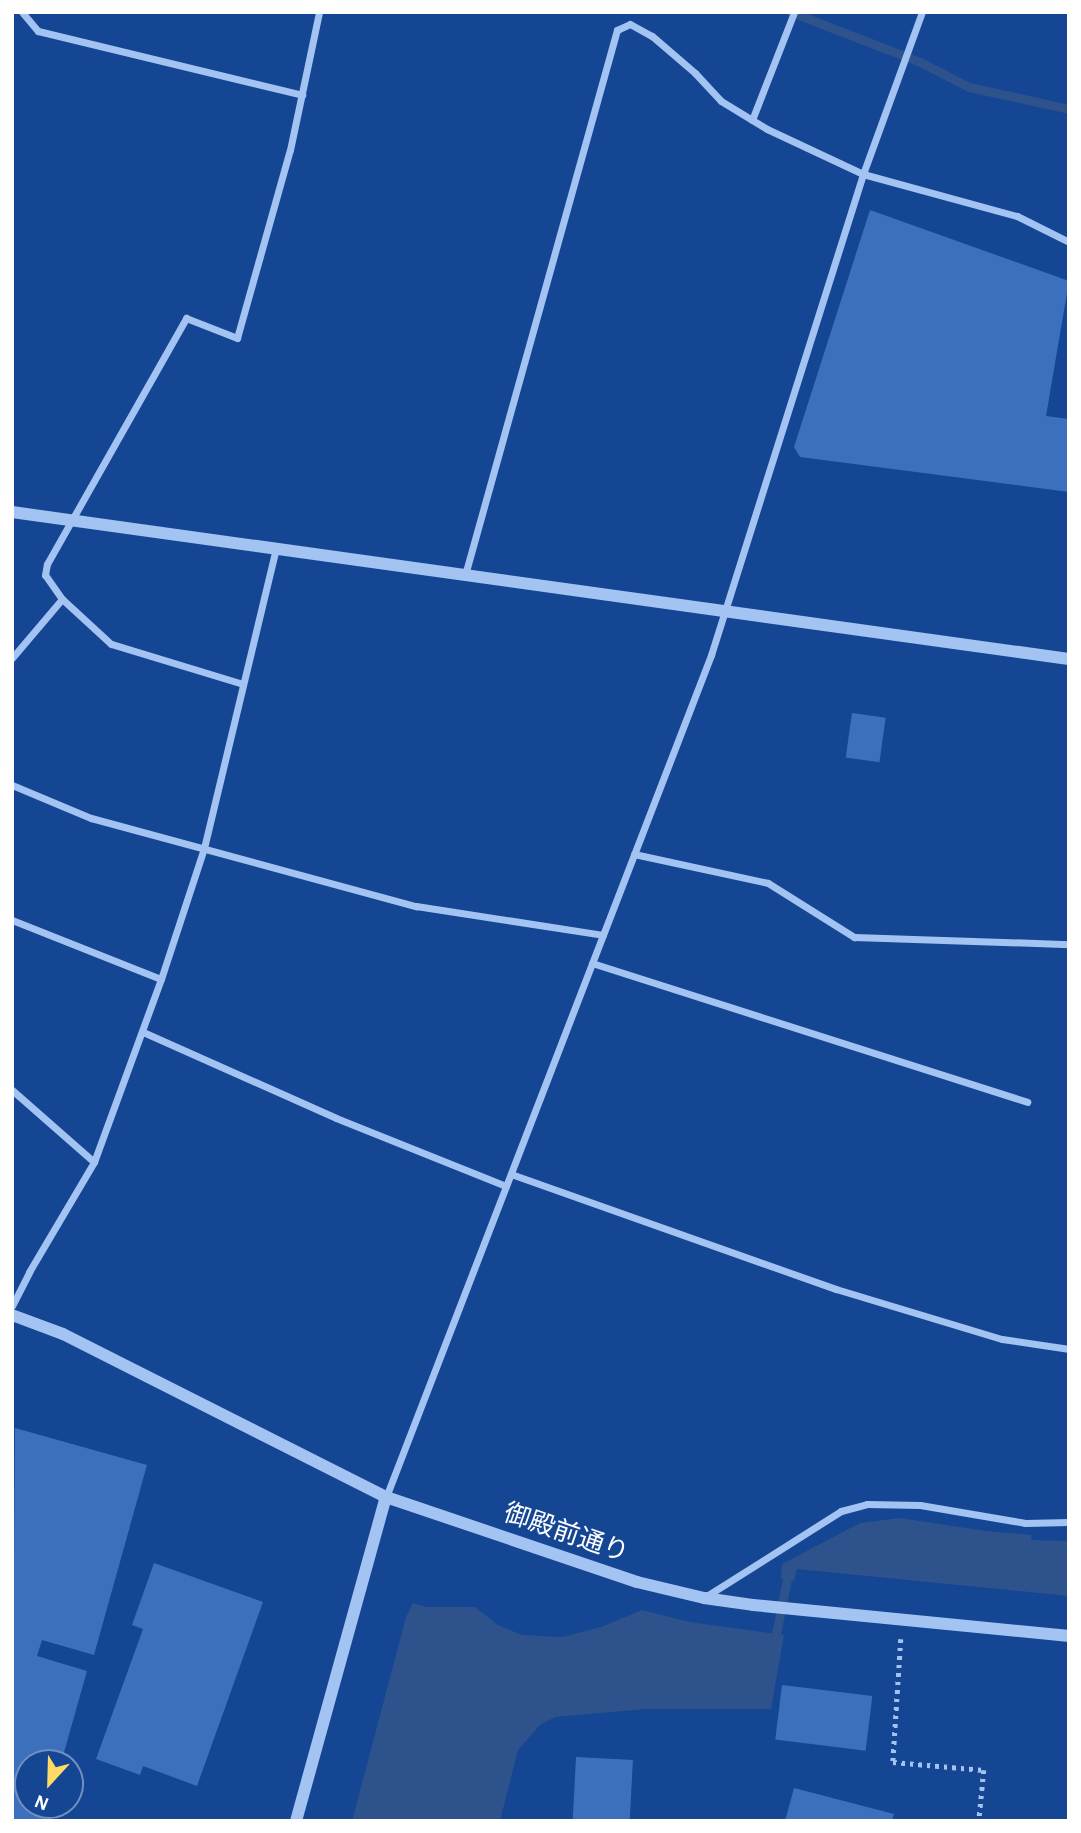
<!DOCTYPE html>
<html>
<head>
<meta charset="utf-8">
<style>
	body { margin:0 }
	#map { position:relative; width:1081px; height:1833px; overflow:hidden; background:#144694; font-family:"Alegreya Sans","Noto Sans JP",sans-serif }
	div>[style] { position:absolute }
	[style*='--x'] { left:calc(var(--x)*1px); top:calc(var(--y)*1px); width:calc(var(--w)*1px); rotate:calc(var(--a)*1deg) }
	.water>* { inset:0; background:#2d528c }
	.stream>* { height:9px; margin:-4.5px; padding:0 4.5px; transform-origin:4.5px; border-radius:4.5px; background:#2d528c }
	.building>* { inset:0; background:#3d70bc; transform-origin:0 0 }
	.path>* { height:4.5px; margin-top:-2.25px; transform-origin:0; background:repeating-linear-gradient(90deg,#a3c3f2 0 3.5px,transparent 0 8.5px) }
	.minor>* { height:7px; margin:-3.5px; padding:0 3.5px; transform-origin:3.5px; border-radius:3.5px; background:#a3c3f2 }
	.tertiary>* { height:12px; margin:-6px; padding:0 6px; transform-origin:6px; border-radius:6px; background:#a3c3f2 }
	span { translate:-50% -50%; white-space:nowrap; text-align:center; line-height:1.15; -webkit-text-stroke:5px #144694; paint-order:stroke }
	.street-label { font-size:26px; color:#fff }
	.frame { position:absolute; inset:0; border:14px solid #fff; pointer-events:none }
	.north { position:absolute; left:14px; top:1749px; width:70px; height:70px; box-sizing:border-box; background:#144694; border:2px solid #7290bf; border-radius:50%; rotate:202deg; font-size:19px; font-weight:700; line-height:28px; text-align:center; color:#fff }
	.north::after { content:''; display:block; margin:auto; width:24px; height:32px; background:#ffda64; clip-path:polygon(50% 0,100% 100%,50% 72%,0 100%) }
</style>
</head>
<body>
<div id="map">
	<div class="water">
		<i style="clip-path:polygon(900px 1518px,986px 1531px,1032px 1535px,1031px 1540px,1069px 1541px,1069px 1596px,797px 1569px,794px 1581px,781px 1579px,782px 1564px,860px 1523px)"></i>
		<i style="clip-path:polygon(413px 1603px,427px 1607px,475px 1607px,498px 1625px,522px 1635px,562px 1637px,601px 1627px,642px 1610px,690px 1622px,784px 1635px,771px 1709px,645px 1709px,555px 1717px,540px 1725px,518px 1750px,500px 1821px,352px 1821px,406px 1617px)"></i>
	</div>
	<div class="stream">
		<i style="--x:791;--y:12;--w:138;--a:21.2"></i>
		<i style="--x:920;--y:62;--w:55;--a:27"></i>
		<i style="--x:969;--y:87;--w:102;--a:12.4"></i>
		<i style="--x:774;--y:1644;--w:76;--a:-78.7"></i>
	</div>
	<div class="building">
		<i style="clip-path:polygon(870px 210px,1069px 281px,1046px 416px,1069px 419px,1069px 492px,800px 457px,794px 447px)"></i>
		<i style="left:852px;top:713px;width:34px;height:45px;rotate:8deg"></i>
		<i style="clip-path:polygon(15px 1428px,147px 1465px,94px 1655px,42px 1640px,37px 1656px,87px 1671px,61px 1763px,28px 1763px,28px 1805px,50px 1805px,45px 1821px,12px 1821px)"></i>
		<i style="clip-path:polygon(154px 1563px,263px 1602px,197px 1786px,143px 1766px,140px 1775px,96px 1759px,143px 1629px,132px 1625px)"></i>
		<i style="left:782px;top:1685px;width:91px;height:55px;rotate:7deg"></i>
		<i style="left:576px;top:1757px;width:57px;height:64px;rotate:3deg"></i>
		<i style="clip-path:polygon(794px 1788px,894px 1814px,892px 1821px,785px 1821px)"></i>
	</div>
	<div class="path">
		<i style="--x:901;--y:1639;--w:123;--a:93.7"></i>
		<i style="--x:893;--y:1762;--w:91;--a:5"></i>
		<i style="--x:984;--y:1770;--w:51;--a:95.6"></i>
	</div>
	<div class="minor">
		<i style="--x:22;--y:12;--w:25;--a:50"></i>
		<i style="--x:38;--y:31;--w:272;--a:13.6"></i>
		<i style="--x:752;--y:120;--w:116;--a:-68.7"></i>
		<i style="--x:465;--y:575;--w:566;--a:-74.42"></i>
		<i style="--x:617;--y:30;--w:14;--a:-25"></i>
		<i style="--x:630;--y:24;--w:25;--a:29"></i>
		<i style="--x:652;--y:36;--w:57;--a:40.7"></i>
		<i style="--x:695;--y:73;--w:38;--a:47"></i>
		<i style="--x:721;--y:101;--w:54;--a:31.3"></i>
		<i style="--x:767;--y:129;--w:106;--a:25.1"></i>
		<i style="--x:863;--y:174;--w:160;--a:15.3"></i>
		<i style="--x:1017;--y:216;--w:58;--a:26.6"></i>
		<i style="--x:12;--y:658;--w:77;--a:-49.7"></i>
		<i style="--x:243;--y:684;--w:138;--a:-163.1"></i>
		<i style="--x:111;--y:644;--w:67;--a:-137.4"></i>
		<i style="--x:62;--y:599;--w:29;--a:-125"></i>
		<i style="--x:45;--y:575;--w:11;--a:-80"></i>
		<i style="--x:47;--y:564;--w:283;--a:-60.5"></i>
		<i style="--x:186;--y:318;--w:55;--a:21.4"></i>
		<i style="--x:237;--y:338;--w:195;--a:-74.3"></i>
		<i style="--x:290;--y:150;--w:141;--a:-78.1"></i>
		<i style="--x:12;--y:785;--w:86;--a:22.7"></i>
		<i style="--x:91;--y:818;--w:337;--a:15.2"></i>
		<i style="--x:416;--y:906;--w:189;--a:8.8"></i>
		<i style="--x:634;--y:854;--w:137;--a:12.2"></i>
		<i style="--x:768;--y:883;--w:102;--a:32.1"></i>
		<i style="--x:854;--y:937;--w:215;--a:1.9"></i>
		<i style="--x:12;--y:920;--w:160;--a:21.6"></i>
		<i style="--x:592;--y:963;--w:457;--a:17.7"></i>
		<i style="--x:143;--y:1032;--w:211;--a:24"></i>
		<i style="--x:336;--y:1118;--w:183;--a:21.8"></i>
		<i style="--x:12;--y:1090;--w:109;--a:41.3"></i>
		<i style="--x:511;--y:1174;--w:345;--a:19.5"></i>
		<i style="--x:836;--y:1289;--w:173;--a:16.8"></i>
		<i style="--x:1002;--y:1339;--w:68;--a:8.5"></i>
		<i style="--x:12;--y:1306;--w:38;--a:-63"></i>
		<i style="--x:29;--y:1272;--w:128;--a:-59.4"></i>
		<i style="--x:94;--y:1162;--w:195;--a:-69.9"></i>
		<i style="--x:161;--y:979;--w:138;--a:-71.8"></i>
		<i style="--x:204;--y:848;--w:309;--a:-76.5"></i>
		<i style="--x:386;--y:1497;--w:903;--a:-68.89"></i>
		<i style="--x:711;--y:655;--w:504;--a:-72.46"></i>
		<i style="--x:863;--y:174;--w:172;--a:-70"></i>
		<i style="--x:705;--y:1597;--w:161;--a:-32.3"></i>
		<i style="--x:841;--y:1511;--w:27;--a:-15"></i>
		<i style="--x:867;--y:1504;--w:53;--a:1.1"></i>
		<i style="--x:920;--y:1505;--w:107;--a:9.7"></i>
		<i style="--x:1025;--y:1523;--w:44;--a:-1.3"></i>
	</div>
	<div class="tertiary">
		<i style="--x:12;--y:512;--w:1067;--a:7.92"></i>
		<i style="--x:12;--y:1315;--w:54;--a:20.4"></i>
		<i style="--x:63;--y:1334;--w:362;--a:26.8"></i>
		<i style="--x:386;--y:1497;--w:265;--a:18.7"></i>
		<i style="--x:637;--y:1582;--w:69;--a:13.4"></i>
		<i style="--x:704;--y:1598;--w:49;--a:8.1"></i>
		<i style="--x:753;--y:1605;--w:318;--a:5.6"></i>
		<i style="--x:296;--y:1821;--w:336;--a:-74.5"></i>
	</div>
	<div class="street-label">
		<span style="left:566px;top:1534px;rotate:19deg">御殿前通り</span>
	</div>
	<div class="frame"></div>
	<div class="north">N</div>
</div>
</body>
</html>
